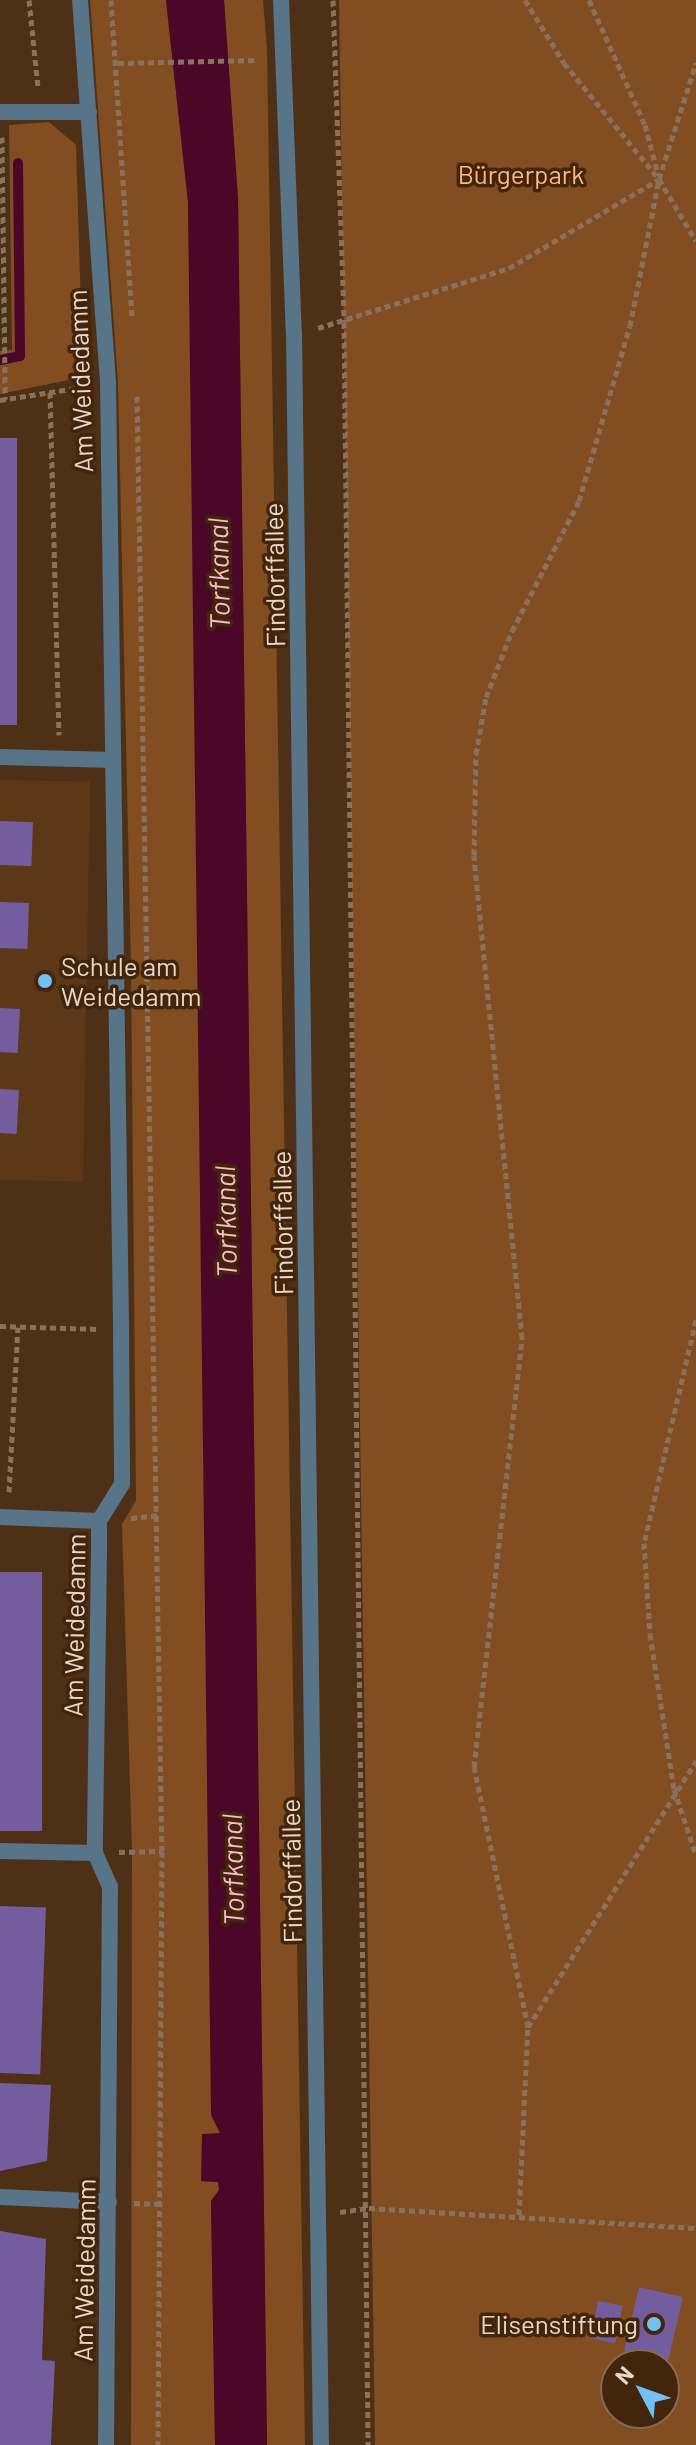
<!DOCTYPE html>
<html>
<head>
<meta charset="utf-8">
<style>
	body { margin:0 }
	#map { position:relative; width:696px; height:2445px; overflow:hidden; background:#4e3017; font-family:Barlow,sans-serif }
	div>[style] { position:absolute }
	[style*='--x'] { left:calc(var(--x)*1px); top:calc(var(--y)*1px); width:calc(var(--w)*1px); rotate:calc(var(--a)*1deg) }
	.built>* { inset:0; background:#5c3819; transform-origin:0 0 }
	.green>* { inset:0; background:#824d21 }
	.water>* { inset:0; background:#4b0728 }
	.stream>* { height:10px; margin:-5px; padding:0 5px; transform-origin:5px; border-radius:5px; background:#4b0728 }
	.building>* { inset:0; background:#735d9e; transform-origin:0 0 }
	.path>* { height:5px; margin-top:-2.5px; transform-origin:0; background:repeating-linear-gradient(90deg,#8a715c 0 6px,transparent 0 10px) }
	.lane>* { height:16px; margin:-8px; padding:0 8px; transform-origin:8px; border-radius:8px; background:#577488 }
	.street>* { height:16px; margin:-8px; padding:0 8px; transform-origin:8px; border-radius:8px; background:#577488 }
	.dots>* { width:22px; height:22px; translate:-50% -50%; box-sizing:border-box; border:4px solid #43250c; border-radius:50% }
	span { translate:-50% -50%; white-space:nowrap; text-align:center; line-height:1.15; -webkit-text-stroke:7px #43250c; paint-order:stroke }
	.park-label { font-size:26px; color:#fcb782 }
	.street-label { font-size:26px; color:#e9d6c8 }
	.poi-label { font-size:26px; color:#e9d6c8 }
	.left { translate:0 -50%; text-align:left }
	.right { translate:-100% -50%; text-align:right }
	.water-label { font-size:28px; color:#fab9ce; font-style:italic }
	.north { position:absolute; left:600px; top:2349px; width:80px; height:80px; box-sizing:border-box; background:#43250c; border:2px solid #856c57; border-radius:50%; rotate:311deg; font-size:22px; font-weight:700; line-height:32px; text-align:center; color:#e9d6c8 }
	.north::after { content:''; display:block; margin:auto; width:28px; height:36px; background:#71c1f5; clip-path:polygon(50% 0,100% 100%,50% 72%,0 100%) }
</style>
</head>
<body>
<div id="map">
	<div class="built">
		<i style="left:0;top:780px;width:90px;height:400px;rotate:1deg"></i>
	</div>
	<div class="green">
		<i style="clip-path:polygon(90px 0,166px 0,188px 202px,220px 2133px,201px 2181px,219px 2182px,219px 2190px,211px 2201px,215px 2445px,131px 2445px,132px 1851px,122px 1524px,136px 1501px,131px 966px,118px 382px)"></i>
		<i style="clip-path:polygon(224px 0,263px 0,267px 49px,305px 2445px,267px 2445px,238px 199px)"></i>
		<i style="clip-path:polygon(evenodd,339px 0,696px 0,696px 2445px,375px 2445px,339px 0,616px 2365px,664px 2365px,664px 2413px,616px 2413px,616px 2365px)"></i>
		<i style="clip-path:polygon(49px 122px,76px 145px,83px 377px,0 394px,0 351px,12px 350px,9px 125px)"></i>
	</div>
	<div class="water">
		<i style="clip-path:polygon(166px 0,224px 0,238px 199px,267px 2445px,215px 2445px,211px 2201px,219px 2190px,218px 2182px,201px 2181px,202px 2134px,220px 2133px,211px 2115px,188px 202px)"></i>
	</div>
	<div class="stream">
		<i style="--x:0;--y:360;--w:20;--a:-11"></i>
		<i style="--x:20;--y:356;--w:193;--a:-90.6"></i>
	</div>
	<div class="building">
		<i style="left:0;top:438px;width:17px;height:287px"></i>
		<i style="left:0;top:821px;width:33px;height:44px;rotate:2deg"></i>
		<i style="left:0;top:902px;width:29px;height:46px;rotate:2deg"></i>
		<i style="left:0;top:1008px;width:20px;height:44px;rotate:3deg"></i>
		<i style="left:0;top:1089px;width:19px;height:44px;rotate:3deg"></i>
		<i style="left:42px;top:1572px;width:259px;height:42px;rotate:90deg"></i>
		<i style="left:0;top:1906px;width:46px;height:167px;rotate:2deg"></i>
		<i style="clip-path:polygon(0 2083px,51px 2085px,47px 2161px,0 2171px)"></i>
		<i style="clip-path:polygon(0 2231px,46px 2239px,42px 2360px,55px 2361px,51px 2445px,0 2445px)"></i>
		<i style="left:639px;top:2287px;width:45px;height:66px;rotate:13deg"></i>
		<i style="left:598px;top:2301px;width:25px;height:38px;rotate:11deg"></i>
	</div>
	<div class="path">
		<i style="--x:29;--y:0;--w:87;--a:84.1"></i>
		<i style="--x:111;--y:0;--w:319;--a:86.2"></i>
		<i style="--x:333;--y:0;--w:322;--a:88"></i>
		<i style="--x:344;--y:322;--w:2123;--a:89.35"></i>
		<i style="--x:525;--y:0;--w:74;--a:58.2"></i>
		<i style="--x:564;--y:63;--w:150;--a:50.7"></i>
		<i style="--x:659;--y:179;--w:72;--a:59.2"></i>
		<i style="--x:589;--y:0;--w:137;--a:65.9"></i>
		<i style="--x:645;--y:125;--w:51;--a:75.1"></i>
		<i style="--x:118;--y:63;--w:140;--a:-1.2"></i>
		<i style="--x:2;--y:137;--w:262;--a:89.3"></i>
		<i style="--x:318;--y:328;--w:200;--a:-17.4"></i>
		<i style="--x:509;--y:268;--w:173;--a:-30.6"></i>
		<i style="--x:50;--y:392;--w:343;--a:88.5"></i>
		<i style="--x:137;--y:396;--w:1455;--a:89.02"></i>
		<i style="--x:162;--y:1851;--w:594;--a:90.39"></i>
		<i style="--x:0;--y:400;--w:84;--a:-8.9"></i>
		<i style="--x:696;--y:1320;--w:229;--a:103.1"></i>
		<i style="--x:644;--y:1543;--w:91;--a:86.2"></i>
		<i style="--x:650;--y:1634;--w:157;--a:81.2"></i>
		<i style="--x:674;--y:1789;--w:70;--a:71.6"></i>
		<i style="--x:0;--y:1326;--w:99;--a:1.7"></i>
		<i style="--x:9;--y:1492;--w:165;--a:-86.9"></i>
		<i style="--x:131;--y:1518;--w:27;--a:-6"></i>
		<i style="--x:119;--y:1852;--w:43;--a:-1.3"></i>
		<i style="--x:528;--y:2027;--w:266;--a:-101.7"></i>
		<i style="--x:474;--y:1767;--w:432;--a:-83.6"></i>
		<i style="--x:522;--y:1338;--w:485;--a:-95.7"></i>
		<i style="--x:474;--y:855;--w:101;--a:-88.9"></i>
		<i style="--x:476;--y:754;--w:58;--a:-80"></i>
		<i style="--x:486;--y:697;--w:71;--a:-68.5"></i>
		<i style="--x:512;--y:631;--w:146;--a:-62.7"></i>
		<i style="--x:579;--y:501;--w:182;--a:-73.8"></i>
		<i style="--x:630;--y:326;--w:150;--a:-78.8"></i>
		<i style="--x:659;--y:179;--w:122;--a:-72.3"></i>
		<i style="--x:134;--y:2203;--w:27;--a:2"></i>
		<i style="--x:340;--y:2212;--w:29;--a:-8"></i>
		<i style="--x:369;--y:2208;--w:328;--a:3.5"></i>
		<i style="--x:519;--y:2215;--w:188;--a:-87.3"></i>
		<i style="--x:528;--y:2027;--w:315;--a:-57.7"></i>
	</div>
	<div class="lane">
		<i style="--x:0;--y:757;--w:113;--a:1.5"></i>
	</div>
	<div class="street">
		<i style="--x:80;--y:0;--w:385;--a:85.8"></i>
		<i style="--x:108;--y:384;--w:945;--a:89.21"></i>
		<i style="--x:121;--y:1329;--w:155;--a:89.6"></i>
		<i style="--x:122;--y:1484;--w:44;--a:121.9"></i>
		<i style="--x:99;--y:1521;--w:29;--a:90"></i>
		<i style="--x:99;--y:1550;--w:303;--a:90.8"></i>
		<i style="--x:95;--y:1853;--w:36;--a:66"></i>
		<i style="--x:110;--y:1886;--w:559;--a:90.41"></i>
		<i style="--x:281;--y:0;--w:332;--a:87.8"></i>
		<i style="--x:294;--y:332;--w:2113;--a:89.27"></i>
		<i style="--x:0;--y:112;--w:89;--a:0"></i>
		<i style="--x:0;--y:1517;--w:99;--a:2.3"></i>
		<i style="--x:0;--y:1851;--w:95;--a:1.2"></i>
		<i style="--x:0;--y:2197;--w:109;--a:2.6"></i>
	</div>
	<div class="dots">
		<i style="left:45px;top:981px;background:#71c1f5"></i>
		<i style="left:654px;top:2324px;background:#71c1f5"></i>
	</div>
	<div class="park-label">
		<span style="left:521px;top:174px">Bürgerpark</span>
	</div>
	<div class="street-label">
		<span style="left:80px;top:381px;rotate:-92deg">Am Weidedamm</span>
		<span style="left:274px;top:575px;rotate:-91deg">Findorffallee</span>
		<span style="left:282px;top:1223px;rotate:-91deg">Findorffallee</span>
		<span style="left:74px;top:1625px;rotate:-89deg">Am Weidedamm</span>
		<span style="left:291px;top:1871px;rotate:-91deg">Findorffallee</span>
		<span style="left:84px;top:2270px;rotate:-89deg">Am Weidedamm</span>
	</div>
	<div class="poi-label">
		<span class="left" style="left:61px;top:981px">Schule am<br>Weidedamm</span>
		<span class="right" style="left:638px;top:2324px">Elisenstiftung</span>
	</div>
	<div class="water-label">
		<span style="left:218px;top:574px;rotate:-91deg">Torfkanal</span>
		<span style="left:225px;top:1222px;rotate:-91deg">Torfkanal</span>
		<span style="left:232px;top:1870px;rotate:-91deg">Torfkanal</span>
	</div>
	<div class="north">N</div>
</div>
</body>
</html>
